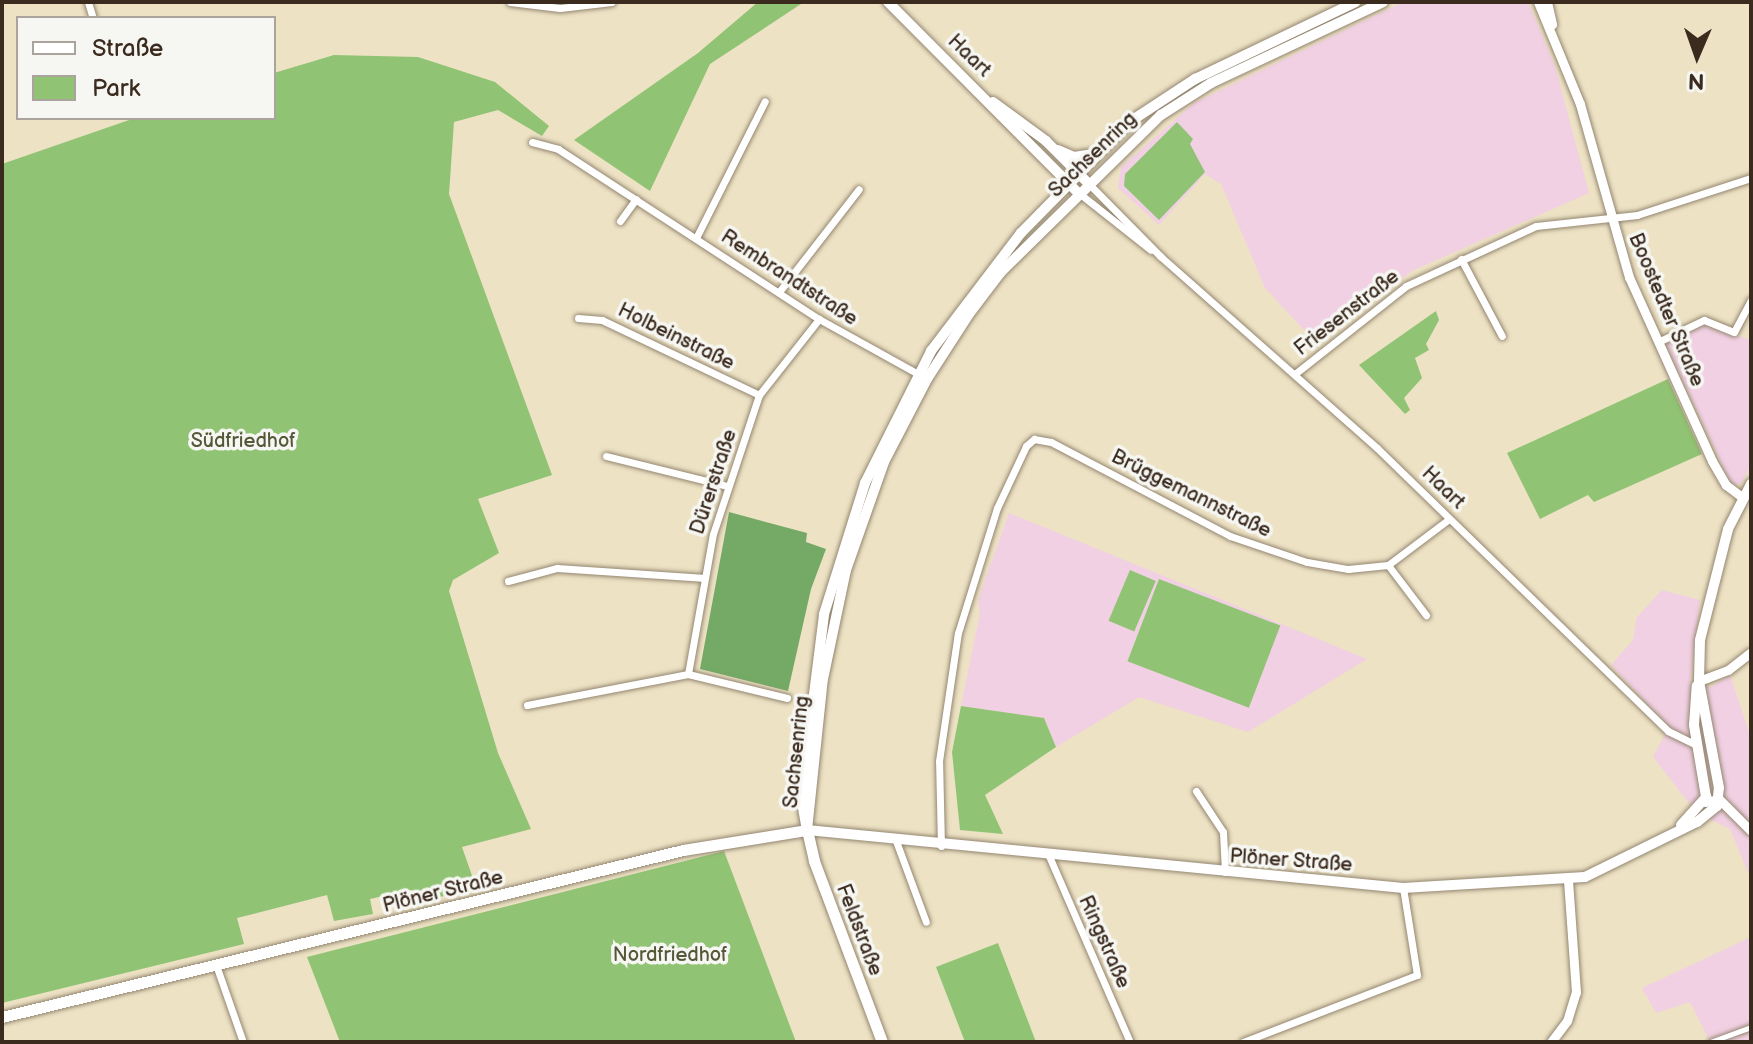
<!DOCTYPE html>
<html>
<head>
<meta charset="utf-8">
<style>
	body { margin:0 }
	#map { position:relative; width:1753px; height:1044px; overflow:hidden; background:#ede2c4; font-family:"Balsamiq Sans",sans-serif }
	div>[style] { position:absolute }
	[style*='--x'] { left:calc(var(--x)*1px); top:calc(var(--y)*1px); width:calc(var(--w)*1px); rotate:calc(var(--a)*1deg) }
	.built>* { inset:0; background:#f1d0e3 }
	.green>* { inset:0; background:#91c374; transform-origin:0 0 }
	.forest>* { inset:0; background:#74a966 }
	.roads { filter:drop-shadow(0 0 2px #948671) drop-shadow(0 0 2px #948671) }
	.pedestrian>* { height:5px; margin:-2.5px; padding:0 2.5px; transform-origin:2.5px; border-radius:2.5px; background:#fff }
	.minor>* { height:7px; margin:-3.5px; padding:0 3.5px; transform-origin:3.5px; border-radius:3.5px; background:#fff }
	.tertiary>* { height:9px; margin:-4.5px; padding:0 4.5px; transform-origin:4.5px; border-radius:4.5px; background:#fff }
	.secondary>* { height:10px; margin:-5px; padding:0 5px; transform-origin:5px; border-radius:5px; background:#fff }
	.primary>* { height:11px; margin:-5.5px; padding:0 5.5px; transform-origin:5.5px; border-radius:5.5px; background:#fff }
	span { translate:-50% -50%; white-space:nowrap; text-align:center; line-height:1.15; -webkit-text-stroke:7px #f6f6f2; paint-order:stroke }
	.street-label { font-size:20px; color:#3b2a1e }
	.park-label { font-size:20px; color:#555838 }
	.frame { position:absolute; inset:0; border:4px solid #3b2a1e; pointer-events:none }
	.legend { position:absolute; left:16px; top:16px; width:260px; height:104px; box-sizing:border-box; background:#f6f6f2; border:2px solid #aba49d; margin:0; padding:10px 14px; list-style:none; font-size:24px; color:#3b2a1e }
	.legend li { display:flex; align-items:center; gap:16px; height:40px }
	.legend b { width:40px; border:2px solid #aba49d }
	.north { position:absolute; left:1657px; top:16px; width:80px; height:80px; -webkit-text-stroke:6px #f6f6f2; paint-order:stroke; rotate:182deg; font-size:22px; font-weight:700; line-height:32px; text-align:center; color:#3b2a1e }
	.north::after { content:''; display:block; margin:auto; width:28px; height:36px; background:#3b2a1e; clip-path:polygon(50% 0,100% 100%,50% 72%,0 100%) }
</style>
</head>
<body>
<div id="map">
	<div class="built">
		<i style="clip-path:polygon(1528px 2px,1555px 66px,1589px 193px,1412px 271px,1324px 338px,1304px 330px,1265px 288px,1221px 184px,1205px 174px,1159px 225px,1118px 188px,1121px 167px,1194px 103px,1401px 3px)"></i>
		<i style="clip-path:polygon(1703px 325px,1751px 340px,1751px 465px,1741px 484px,1731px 484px,1665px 343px)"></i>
		<i style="clip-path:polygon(1009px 513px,1367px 659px,1248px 732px,1139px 697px,1056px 747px,1044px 718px,961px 706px,980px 613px,978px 600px)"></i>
		<i style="clip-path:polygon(1662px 590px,1700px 600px,1690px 686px,1711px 687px,1730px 675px,1751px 738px,1751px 880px,1730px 829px,1696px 812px,1653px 757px,1669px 727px,1611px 665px,1633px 640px,1637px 617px)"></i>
		<i style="clip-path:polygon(1751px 937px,1751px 1042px,1710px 1042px,1690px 1002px,1656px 1013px,1642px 988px)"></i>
	</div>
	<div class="green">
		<i style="clip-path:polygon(758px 2px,804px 2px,710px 64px,650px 191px,574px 140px,698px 53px)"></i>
		<i style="clip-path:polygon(334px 55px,418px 57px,495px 82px,549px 126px,542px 136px,498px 110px,454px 122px,449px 194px,552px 475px,478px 499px,499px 553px,453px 580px,449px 591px,498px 753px,531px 829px,462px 847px,476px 887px,426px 901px,424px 893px,409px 890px,370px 899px,373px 914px,334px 921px,327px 895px,237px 918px,244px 944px,2px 1003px,2px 164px,135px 118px,274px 118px,274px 73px)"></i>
		<i style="clip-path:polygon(1177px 122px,1193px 139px,1190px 144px,1205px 172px,1159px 220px,1124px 186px,1125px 174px)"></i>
		<i style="clip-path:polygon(1436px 311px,1439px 320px,1426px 344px,1429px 350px,1415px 358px,1422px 378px,1404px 398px,1410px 410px,1405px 414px,1359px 365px)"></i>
		<i style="clip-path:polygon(1668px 379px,1702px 454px,1594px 502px,1588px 495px,1540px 519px,1507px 453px)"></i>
		<i style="left:1130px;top:570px;width:28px;height:55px;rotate:23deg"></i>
		<i style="left:1159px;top:579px;width:130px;height:88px;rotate:21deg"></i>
		<i style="clip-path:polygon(961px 706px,1044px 718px,1056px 747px,985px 795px,1003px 834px,960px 830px,952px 752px)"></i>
		<i style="clip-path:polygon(724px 851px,796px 1042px,340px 1042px,307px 957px)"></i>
		<i style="clip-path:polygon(998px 943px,1036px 1042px,965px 1042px,936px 967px)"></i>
	</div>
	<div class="forest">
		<i style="clip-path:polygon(729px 512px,807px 533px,806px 542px,826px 549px,811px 589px,788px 691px,700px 669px)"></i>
	</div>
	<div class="roads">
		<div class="pedestrian">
			<i style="--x:1710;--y:1042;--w:44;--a:-20.1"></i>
		</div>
		<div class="minor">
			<i style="--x:88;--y:2;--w:17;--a:73"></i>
			<i style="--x:510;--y:2;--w:50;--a:6.8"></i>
			<i style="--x:560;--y:8;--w:52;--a:-6.6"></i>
			<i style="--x:532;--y:142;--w:27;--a:15"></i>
			<i style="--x:558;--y:149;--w:311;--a:33.1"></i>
			<i style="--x:819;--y:319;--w:118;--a:29"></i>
			<i style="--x:1088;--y:183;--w:103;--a:45.4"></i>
			<i style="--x:1160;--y:256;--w:290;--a:41.5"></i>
			<i style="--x:1377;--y:448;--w:406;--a:44.2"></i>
			<i style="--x:1668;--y:731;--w:32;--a:26"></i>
			<i style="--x:1080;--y:194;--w:90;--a:38.3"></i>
			<i style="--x:620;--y:221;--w:27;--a:-54"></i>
			<i style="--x:696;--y:238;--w:153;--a:-63.3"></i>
			<i style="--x:1461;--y:259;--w:87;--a:62"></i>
			<i style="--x:779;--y:292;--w:130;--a:-52.2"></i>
			<i style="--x:578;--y:318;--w:24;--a:5"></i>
			<i style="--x:602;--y:320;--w:174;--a:25.5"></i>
			<i style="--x:1658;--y:342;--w:51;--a:-25.6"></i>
			<i style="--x:1704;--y:320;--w:32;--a:22"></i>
			<i style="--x:1734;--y:332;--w:36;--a:-62"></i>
			<i style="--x:1296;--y:373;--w:140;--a:-38.3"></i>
			<i style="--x:1406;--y:286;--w:143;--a:-24.8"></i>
			<i style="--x:1536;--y:226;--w:102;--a:-6.2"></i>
			<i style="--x:1637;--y:215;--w:120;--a:-18"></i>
			<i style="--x:606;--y:456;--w:125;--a:13.9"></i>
			<i style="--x:1388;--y:565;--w:63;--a:52.8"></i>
			<i style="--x:508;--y:581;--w:51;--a:-14.9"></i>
			<i style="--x:557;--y:568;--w:145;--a:3.9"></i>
			<i style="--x:688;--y:674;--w:142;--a:-79.9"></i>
			<i style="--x:713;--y:534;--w:146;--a:-71.7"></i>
			<i style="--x:759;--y:395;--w:97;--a:-51.7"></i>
			<i style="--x:527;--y:705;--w:164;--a:-10.9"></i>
			<i style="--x:688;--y:674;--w:102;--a:13.6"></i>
			<i style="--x:1196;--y:791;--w:49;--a:56.6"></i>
			<i style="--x:1223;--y:832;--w:40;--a:87.1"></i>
			<i style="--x:896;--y:841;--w:86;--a:69.7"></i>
			<i style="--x:941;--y:846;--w:85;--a:-91.3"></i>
			<i style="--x:939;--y:761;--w:129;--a:-81.6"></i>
			<i style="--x:958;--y:633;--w:131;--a:-72.7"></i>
			<i style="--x:997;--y:508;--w:68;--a:-64.9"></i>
			<i style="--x:1026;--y:446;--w:11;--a:-41"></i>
			<i style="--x:1034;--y:439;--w:17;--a:10"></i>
			<i style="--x:1051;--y:442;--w:202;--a:27.7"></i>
			<i style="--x:1230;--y:536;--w:81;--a:18.7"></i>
			<i style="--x:1307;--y:562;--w:42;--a:9.7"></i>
			<i style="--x:1348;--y:569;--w:40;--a:-5.7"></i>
			<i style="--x:1388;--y:565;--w:76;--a:-37"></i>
			<i style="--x:1049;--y:856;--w:203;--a:66.5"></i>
			<i style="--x:216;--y:965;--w:82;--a:70.7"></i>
			<i style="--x:1243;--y:1042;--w:186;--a:-21.1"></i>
			<i style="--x:1417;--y:975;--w:88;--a:-99.1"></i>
		</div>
		<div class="tertiary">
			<i style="--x:1538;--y:2;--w:110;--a:67.6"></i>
			<i style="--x:1580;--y:104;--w:180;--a:74.2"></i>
			<i style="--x:1629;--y:277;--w:202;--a:65.7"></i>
			<i style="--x:1712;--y:461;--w:28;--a:60"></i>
			<i style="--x:1726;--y:485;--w:21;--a:37"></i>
			<i style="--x:1547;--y:2;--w:23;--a:77"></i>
			<i style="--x:1699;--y:681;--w:31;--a:-21"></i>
			<i style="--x:1728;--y:670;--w:29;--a:-38"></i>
			<i style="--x:1705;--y:802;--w:14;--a:-12"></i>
			<i style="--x:1719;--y:799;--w:45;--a:45"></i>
			<i style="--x:1551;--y:1042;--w:26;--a:-53"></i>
			<i style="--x:1567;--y:1021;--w:30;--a:-73"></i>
			<i style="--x:1576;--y:992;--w:112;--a:-94.1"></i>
		</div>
		<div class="secondary">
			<i style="--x:888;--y:2;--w:271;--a:45.1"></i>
			<i style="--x:993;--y:102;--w:66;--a:36.3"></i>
			<i style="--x:1046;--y:141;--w:59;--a:45"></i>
			<i style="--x:1058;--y:150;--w:17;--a:24"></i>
			<i style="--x:1074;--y:157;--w:20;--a:-9"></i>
			<i style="--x:806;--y:825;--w:28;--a:-100"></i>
			<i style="--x:801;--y:797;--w:184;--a:-82.8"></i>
			<i style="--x:824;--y:614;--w:137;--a:-72.6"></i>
			<i style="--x:865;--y:483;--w:148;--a:-63.4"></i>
			<i style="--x:931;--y:351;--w:148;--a:-52.7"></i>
			<i style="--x:1021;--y:233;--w:157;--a:-45.5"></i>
			<i style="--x:1131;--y:121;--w:77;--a:-33.3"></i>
			<i style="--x:1195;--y:79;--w:178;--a:-25.6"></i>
			<i style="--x:1681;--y:825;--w:38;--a:-48"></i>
			<i style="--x:1706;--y:797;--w:73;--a:-99.5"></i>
			<i style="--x:1694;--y:725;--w:39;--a:-86"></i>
			<i style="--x:807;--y:830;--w:599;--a:5.56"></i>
			<i style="--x:1403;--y:888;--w:182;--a:-3.5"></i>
			<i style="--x:1585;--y:877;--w:125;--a:-26.2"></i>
			<i style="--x:1697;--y:822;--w:26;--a:-39"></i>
			<i style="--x:1717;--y:806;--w:18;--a:-84"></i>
			<i style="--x:1719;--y:788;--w:109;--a:-100.6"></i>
			<i style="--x:1699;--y:681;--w:41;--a:-88.6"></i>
			<i style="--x:1700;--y:640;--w:114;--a:-75.8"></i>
			<i style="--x:1728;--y:529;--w:51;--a:-62.9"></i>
			<i style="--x:807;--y:830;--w:152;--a:-84"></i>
			<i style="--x:823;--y:679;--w:111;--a:-78.1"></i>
			<i style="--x:846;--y:570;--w:114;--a:-70.6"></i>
			<i style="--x:884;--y:462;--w:93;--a:-62.6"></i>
			<i style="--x:927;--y:379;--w:77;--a:-57.1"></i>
			<i style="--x:969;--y:314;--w:53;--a:-52.7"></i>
			<i style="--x:1001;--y:272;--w:224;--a:-44.5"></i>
			<i style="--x:1161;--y:115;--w:59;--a:-32.6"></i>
			<i style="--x:1211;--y:83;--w:190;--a:-25.2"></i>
		</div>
		<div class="primary">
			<i style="--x:2;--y:1017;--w:701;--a:-13.78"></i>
			<i style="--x:683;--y:850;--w:126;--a:-9.2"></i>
			<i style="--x:807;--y:830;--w:32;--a:77"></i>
			<i style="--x:814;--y:861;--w:193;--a:69.4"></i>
		</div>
	</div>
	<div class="street-label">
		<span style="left:969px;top:56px;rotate:44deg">Haart</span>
		<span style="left:1093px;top:155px;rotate:-44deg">Sachsenring</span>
		<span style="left:789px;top:278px;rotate:33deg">Rembrandtstraße</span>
		<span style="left:1666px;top:310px;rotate:67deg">Boostedter Straße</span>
		<span style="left:1347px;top:313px;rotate:-38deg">Friesenstraße</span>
		<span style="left:676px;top:337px;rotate:26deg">Holbeinstraße</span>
		<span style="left:714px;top:482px;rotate:-72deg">Dürerstraße</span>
		<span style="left:1443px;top:488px;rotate:44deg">Haart</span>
		<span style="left:1191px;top:494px;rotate:26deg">Brüggemannstraße</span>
		<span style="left:797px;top:752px;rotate:-84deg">Sachsenring</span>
		<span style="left:1291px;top:861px;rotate:4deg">Plöner Straße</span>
		<span style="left:443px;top:892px;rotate:-14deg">Plöner Straße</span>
		<span style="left:859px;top:930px;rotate:69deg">Feldstraße</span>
		<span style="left:1104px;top:942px;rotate:66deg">Ringstraße</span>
	</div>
	<div class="park-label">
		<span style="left:243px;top:441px">Südfriedhof</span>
		<span style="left:670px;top:955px">Nordfriedhof</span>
	</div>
	<div class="frame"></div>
	<ul class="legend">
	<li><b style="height:10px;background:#fff"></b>Straße</li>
	<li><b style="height:22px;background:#91c374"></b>Park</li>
	</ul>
	<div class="north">N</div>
</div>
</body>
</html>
